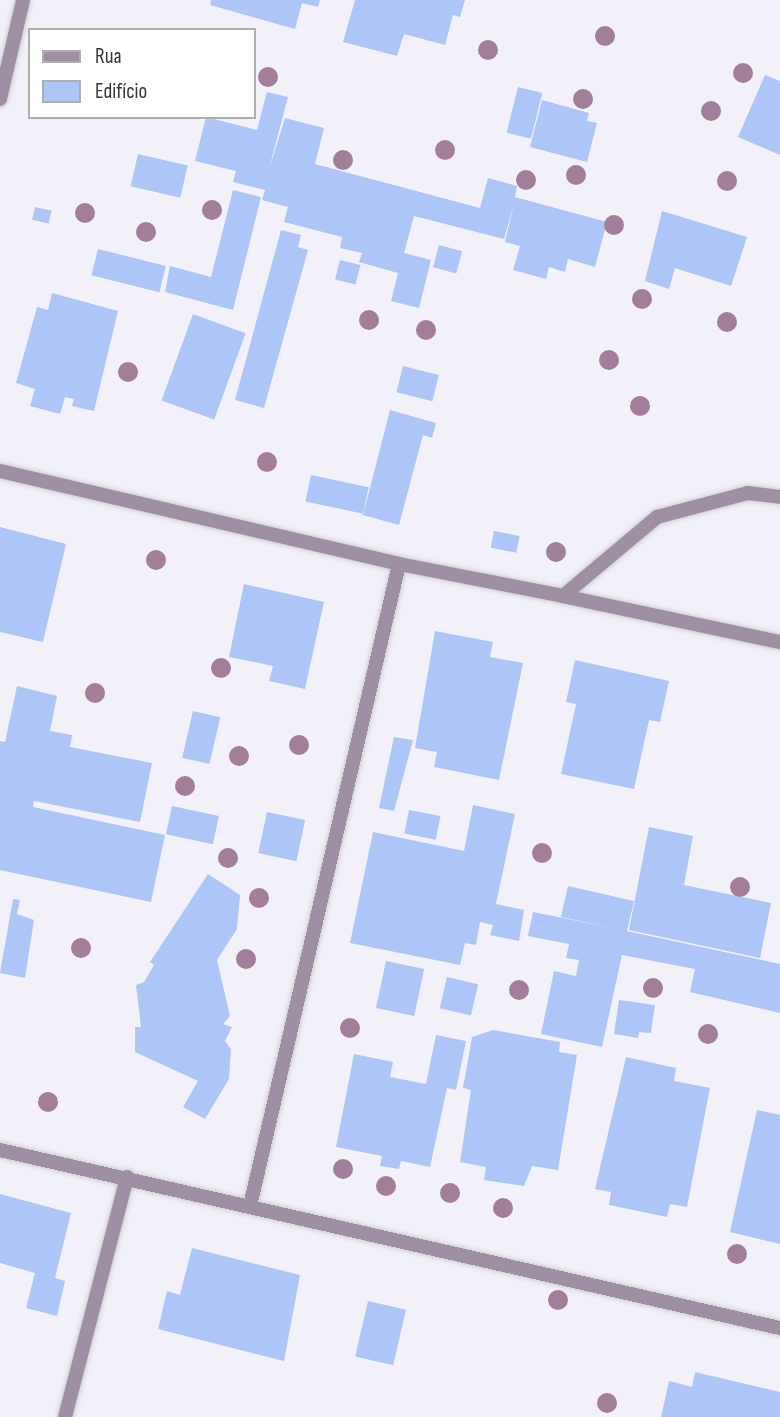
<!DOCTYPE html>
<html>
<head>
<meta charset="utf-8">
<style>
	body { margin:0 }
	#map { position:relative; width:780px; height:1417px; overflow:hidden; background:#f2f1f9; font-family:"Sofia Sans Condensed",sans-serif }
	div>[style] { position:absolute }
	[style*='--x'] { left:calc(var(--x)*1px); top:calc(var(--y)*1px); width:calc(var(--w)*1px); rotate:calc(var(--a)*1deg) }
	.building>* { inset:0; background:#aec5f8; transform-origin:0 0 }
	.roads { filter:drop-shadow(0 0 2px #d0cfd6) drop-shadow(0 0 2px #d0cfd6) }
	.minor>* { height:14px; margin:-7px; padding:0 7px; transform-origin:7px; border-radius:7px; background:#9f8fa3 }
	.trees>* { width:20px; height:20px; margin:-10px; border-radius:50%; background:#a27e98 }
	span { translate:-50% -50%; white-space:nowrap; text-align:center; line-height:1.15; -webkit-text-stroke:5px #fff; paint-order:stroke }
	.legend { position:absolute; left:28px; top:28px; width:228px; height:91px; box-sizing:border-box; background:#fff; border:2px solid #aeaeaf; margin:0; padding:9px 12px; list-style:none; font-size:21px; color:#353538 }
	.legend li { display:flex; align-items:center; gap:14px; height:35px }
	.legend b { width:35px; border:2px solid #aeaeaf }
</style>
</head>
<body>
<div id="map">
	<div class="building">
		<i style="clip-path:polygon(211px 0,320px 0,318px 7px,302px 3px,295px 29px,210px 5px)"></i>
		<i style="clip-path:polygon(355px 0,465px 0,460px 17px,453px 15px,445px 45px,404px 34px,397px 56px,343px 42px)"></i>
		<i style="clip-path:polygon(765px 75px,780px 81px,780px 155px,738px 137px)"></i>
		<i style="left:518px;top:87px;width:25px;height:47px;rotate:14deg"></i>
		<i style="clip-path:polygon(267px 92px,288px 97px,269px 169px,285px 118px,324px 128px,315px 164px,480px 208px,488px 178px,517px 186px,515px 197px,607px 222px,595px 267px,568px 259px,565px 272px,549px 267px,546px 279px,513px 270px,520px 246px,505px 242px,514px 203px,504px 239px,414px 216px,404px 253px,431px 260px,419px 308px,391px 301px,398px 273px,359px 262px,362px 253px,340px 248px,342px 237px,284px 222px,288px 207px,262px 200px,265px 190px,233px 182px,236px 171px,195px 161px,206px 117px,257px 130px)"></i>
		<i style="clip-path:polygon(542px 100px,589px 113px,587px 121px,597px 123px,587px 162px,530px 147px)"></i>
		<i style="left:138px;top:154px;width:51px;height:33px;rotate:13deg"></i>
		<i style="clip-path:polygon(233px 190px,261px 197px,233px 310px,165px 292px,170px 266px,211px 277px)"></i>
		<i style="left:35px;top:207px;width:17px;height:13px;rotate:13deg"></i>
		<i style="clip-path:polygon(662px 211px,747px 237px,731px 286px,675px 268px,669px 289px,645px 281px)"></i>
		<i style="clip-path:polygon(281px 230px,301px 235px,298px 247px,308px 250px,264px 408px,235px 400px)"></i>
		<i style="left:439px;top:245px;width:24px;height:23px;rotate:15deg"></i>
		<i style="left:98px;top:249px;width:70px;height:27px;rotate:14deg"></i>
		<i style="left:340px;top:260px;width:21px;height:20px;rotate:14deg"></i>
		<i style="clip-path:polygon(52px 293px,118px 311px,94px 411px,72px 406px,74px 399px,65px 397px,60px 414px,30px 406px,35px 389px,16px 383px,37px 307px,48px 310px)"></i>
		<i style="left:193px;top:314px;width:56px;height:92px;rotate:20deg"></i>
		<i style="left:403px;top:366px;width:37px;height:27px;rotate:14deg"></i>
		<i style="clip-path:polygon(390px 410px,436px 423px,432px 438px,423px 435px,399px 525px,363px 515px)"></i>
		<i style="left:311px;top:475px;width:59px;height:27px;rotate:12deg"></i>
		<i style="clip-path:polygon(0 527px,66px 544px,43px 642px,0 632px)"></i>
		<i style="left:494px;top:531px;width:26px;height:17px;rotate:11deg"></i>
		<i style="clip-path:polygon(244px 584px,324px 602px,305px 689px,269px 681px,273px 666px,229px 657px)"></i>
		<i style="clip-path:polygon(435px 631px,493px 642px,490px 657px,523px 663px,499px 780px,434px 767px,437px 752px,415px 748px)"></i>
		<i style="clip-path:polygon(575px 660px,669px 681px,660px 722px,649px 720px,634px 789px,561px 774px,576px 704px,566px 702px)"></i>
		<i style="clip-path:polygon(17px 686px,57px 696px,50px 731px,72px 735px,70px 747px,152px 763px,140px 822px,34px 801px,33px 807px,165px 835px,151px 902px,0 870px,0 741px,5px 742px)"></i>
		<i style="left:193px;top:711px;width:28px;height:48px;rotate:13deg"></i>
		<i style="clip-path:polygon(394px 737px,413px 740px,394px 811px,379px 808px)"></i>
		<i style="clip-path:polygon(473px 805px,515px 814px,496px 904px,524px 910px,519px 941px,490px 935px,493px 925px,480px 922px,476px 945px,465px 943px,460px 965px,350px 943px,373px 832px,464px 851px)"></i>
		<i style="left:172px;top:806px;width:48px;height:29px;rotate:12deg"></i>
		<i style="left:409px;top:810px;width:32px;height:24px;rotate:11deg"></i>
		<i style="left:267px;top:812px;width:39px;height:42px;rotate:12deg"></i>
		<i style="clip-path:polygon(649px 827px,693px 836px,684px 885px,771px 903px,760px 958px,629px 930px)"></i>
		<i style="clip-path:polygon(208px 874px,240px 895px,237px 929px,217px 960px,230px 1016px,223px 1024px,232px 1027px,225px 1041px,231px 1049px,229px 1079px,205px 1119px,183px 1107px,198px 1081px,135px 1052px,135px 1027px,141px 1027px,136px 985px,144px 982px,154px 965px,150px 962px)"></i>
		<i style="clip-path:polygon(568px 886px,634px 901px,627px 931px,780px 964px,780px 1013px,690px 992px,695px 969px,622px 955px,602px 1047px,541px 1034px,554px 971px,576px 976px,579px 960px,566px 958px,569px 944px,528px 936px,533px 912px,623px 930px,561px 917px)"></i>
		<i style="clip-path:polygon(13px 899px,20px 900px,17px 914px,34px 920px,25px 978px,0 973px)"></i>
		<i style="left:386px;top:961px;width:39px;height:48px;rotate:12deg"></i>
		<i style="left:447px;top:977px;width:32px;height:32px;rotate:13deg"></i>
		<i style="clip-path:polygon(619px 1000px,655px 1005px,651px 1033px,639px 1032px,638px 1038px,614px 1034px)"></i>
		<i style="clip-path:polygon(493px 1030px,560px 1042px,559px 1052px,577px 1055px,558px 1170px,532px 1166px,524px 1186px,484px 1180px,486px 1167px,460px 1162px,471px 1090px,463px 1088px,472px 1037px)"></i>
		<i style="clip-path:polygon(436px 1035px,466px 1041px,456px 1090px,447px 1088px,430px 1167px,401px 1161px,399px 1169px,380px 1166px,382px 1156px,336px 1147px,354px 1054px,393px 1062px,390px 1077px,426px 1084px)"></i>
		<i style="clip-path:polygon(626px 1057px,676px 1068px,674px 1081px,710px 1088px,687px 1207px,670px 1204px,667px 1217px,609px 1205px,611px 1192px,595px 1189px)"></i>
		<i style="clip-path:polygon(757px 1110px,780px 1115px,780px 1244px,730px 1232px)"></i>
		<i style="clip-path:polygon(0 1194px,71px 1213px,55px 1278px,65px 1281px,57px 1316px,26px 1308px,35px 1273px,0 1263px)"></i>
		<i style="clip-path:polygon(192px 1248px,300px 1275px,284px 1361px,158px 1329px,167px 1291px,180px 1295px)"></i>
		<i style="left:368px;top:1301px;width:39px;height:57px;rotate:13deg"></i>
		<i style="clip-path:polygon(695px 1372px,780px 1392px,780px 1417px,661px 1417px,669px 1381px,692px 1387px)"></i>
	</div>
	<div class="roads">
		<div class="minor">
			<i style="--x:0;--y:99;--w:102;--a:-76.9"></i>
			<i style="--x:0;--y:471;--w:410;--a:13.1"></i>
			<i style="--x:399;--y:564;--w:167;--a:11"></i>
			<i style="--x:563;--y:596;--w:123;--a:-40"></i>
			<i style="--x:657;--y:517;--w:94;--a:-14.8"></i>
			<i style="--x:748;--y:493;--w:32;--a:7"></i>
			<i style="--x:563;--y:596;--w:222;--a:12"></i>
			<i style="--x:0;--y:1150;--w:800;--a:12.86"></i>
			<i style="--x:250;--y:1206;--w:659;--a:-76.93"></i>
			<i style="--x:65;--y:1417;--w:248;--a:-75.5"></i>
		</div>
	</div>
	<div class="trees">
		<i style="left:605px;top:36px"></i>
		<i style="left:488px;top:50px"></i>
		<i style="left:743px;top:73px"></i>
		<i style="left:268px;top:77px"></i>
		<i style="left:583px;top:99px"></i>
		<i style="left:711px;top:111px"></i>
		<i style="left:445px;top:150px"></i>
		<i style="left:343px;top:160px"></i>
		<i style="left:576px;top:175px"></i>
		<i style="left:526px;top:180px"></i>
		<i style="left:727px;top:181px"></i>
		<i style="left:212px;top:210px"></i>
		<i style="left:85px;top:213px"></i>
		<i style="left:614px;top:225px"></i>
		<i style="left:146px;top:232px"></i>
		<i style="left:642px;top:299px"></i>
		<i style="left:369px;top:320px"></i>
		<i style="left:727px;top:322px"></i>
		<i style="left:426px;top:330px"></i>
		<i style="left:609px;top:360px"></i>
		<i style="left:128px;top:372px"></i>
		<i style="left:640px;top:406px"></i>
		<i style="left:267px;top:462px"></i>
		<i style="left:556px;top:552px"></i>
		<i style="left:156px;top:560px"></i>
		<i style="left:221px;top:668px"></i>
		<i style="left:95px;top:693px"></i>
		<i style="left:299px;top:745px"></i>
		<i style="left:239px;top:756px"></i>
		<i style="left:185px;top:786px"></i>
		<i style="left:542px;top:853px"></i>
		<i style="left:228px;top:858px"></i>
		<i style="left:740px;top:887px"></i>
		<i style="left:259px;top:898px"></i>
		<i style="left:81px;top:948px"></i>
		<i style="left:246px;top:959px"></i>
		<i style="left:653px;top:988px"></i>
		<i style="left:519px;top:990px"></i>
		<i style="left:350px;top:1028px"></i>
		<i style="left:708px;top:1034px"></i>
		<i style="left:48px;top:1102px"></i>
		<i style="left:343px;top:1169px"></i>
		<i style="left:386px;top:1186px"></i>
		<i style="left:450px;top:1193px"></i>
		<i style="left:503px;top:1208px"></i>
		<i style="left:737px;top:1254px"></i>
		<i style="left:558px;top:1300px"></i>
		<i style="left:607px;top:1403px"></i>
	</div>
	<ul class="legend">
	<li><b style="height:9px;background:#9f8fa3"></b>Rua</li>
	<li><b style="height:19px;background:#aec5f8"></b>Edifício</li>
	</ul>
</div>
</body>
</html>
